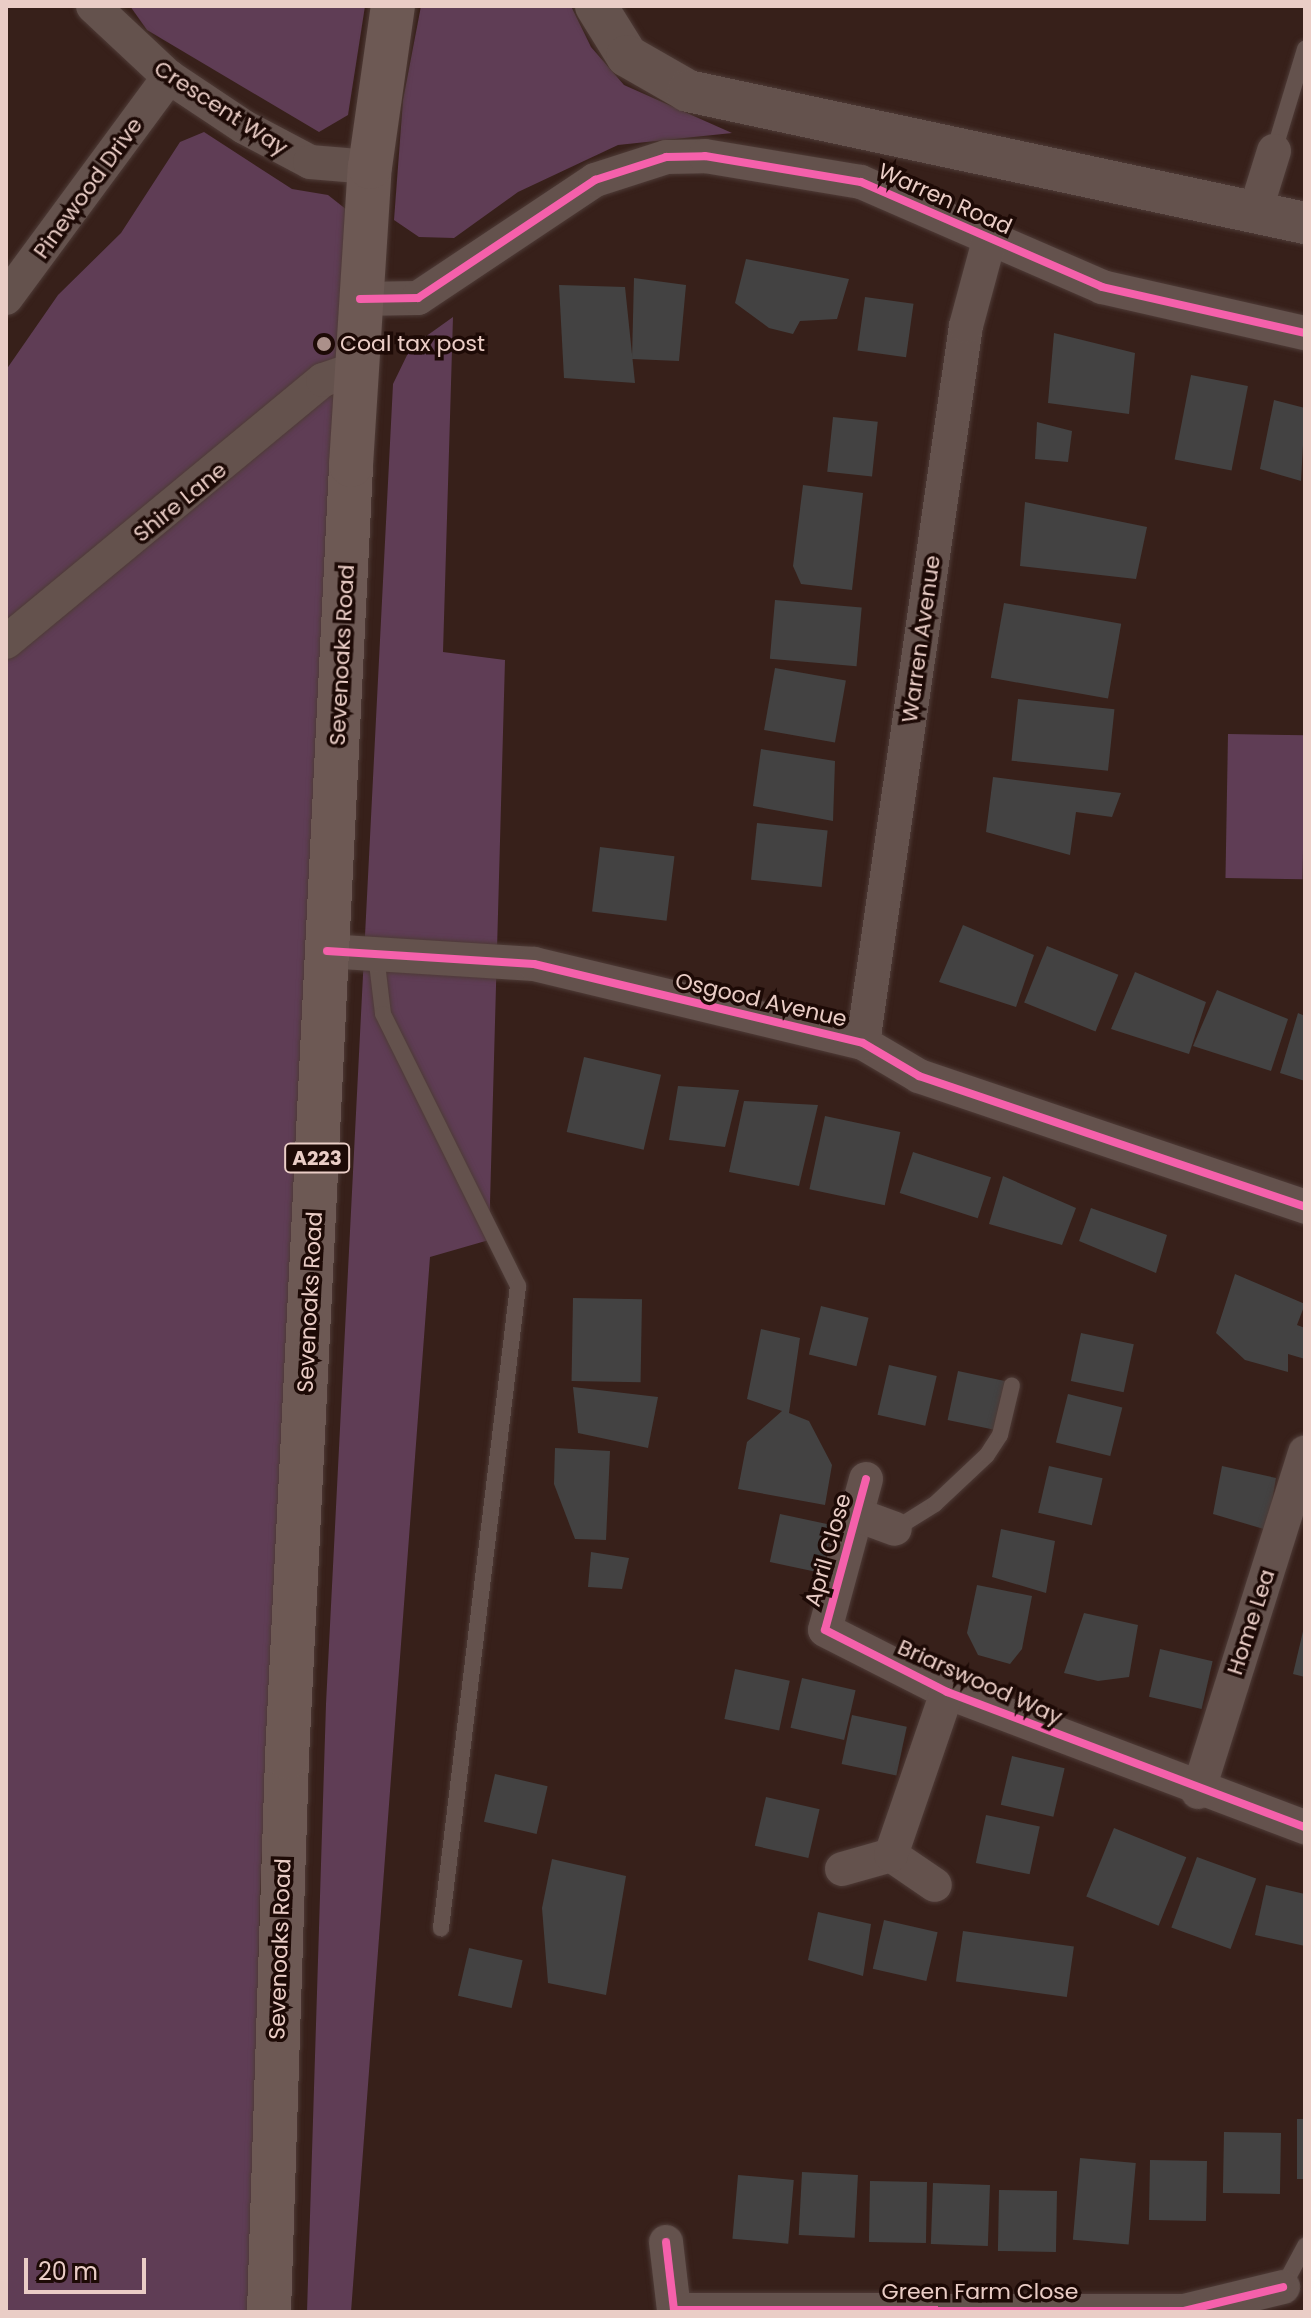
<!DOCTYPE html>
<html>
<head>
<meta charset="utf-8">
<style>
	body { margin:0 }
	#map { position:relative; width:1311px; height:2318px; overflow:hidden; background:#37201a; font-family:Poppins,sans-serif }
	div>[style] { position:absolute }
	[style*='--x'] { left:calc(var(--x)*1px); top:calc(var(--y)*1px); width:calc(var(--w)*1px); rotate:calc(var(--a)*1deg) }
	.green>* { inset:0; background:#5f3d55; transform-origin:0 0 }
	.building>* { inset:0; background:#434242; transform-origin:0 0 }
	.roads { filter:drop-shadow(0 0 2px #4e3b37) drop-shadow(0 0 2px #4e3b37) }
	.service>* { height:16px; margin:-8px; padding:0 8px; transform-origin:8px; border-radius:8px; background:#64524d }
	.minor>* { height:34px; margin:-17px; padding:0 17px; transform-origin:17px; border-radius:17px; background:#64524d }
	.tertiary>* { height:42px; margin:-21px; padding:0 21px; transform-origin:21px; border-radius:21px; background:#64524d }
	.primary>* { height:44px; margin:-22px; padding:0 22px; transform-origin:22px; border-radius:22px; background:#6d5954 }
	.cycleway>* { height:8px; margin:-4px; padding:0 4px; transform-origin:4px; border-radius:4px; background:#f560ab }
	.dots>* { width:22px; height:22px; translate:-50% -50%; box-sizing:border-box; border:4px solid #1d0a06; border-radius:50% }
	span { translate:-50% -50%; white-space:nowrap; text-align:center; line-height:1.15; -webkit-text-stroke:7px #1d0a06; paint-order:stroke }
	.shield-label span { padding:2px 6px; background:#1d0a06; border:2px solid; border-radius:6px; -webkit-text-stroke-width:0 }
	.shield-label { font-size:20px; color:#eacdc6; font-weight:700 }
	.street-label { font-size:22px; color:#eacdc6 }
	.poi-label { font-size:22px; color:#eacdc6 }
	.left { translate:0 -50%; text-align:left }
	.frame { position:absolute; inset:0; border:8px solid #eacdc6; pointer-events:none }
	.scale { position:absolute; left:24px; top:2258px; width:122px; height:36px; box-sizing:border-box; border:4px solid #eacdc6; border-top:0; padding-left:10px; font-size:24px; line-height:28px; white-space:nowrap; color:#eacdc6; -webkit-text-stroke:6px #1d0a06; paint-order:stroke }
</style>
</head>
<body>
<div id="map">
	<div class="green">
		<i style="clip-path:polygon(130px 6px,365px 6px,348px 115px,319px 132px,147px 30px)"></i>
		<i style="clip-path:polygon(421px 6px,571px 6px,591px 47px,624px 85px,732px 133px,618px 145px,518px 192px,454px 238px,419px 237px,394px 220px,403px 100px)"></i>
		<i style="clip-path:polygon(204px 132px,292px 189px,328px 195px,347px 210px,260px 1889px,251px 2312px,6px 2312px,6px 370px,58px 295px,121px 233px,180px 142px)"></i>
		<i style="clip-path:polygon(453px 317px,443px 652px,505px 660px,489px 1240px,430px 1257px,351px 2312px,307px 2312px,326px 1704px,393px 384px,411px 347px)"></i>
		<i style="left:1228px;top:734px;width:77px;height:144px;rotate:1deg"></i>
	</div>
	<div class="building">
		<i style="clip-path:polygon(746px 259px,849px 279px,837px 319px,800px 321px,793px 334px,769px 328px,735px 303px)"></i>
		<i style="clip-path:polygon(634px 278px,686px 285px,679px 361px,632px 359px)"></i>
		<i style="clip-path:polygon(559px 285px,625px 287px,635px 383px,564px 378px)"></i>
		<i style="left:865px;top:297px;width:49px;height:54px;rotate:8deg"></i>
		<i style="clip-path:polygon(1054px 333px,1135px 353px,1129px 414px,1048px 403px)"></i>
		<i style="left:1191px;top:375px;width:58px;height:86px;rotate:11deg"></i>
		<i style="clip-path:polygon(1274px 400px,1305px 408px,1301px 481px,1260px 469px)"></i>
		<i style="left:833px;top:417px;width:45px;height:55px;rotate:6deg"></i>
		<i style="clip-path:polygon(1037px 422px,1072px 431px,1068px 462px,1035px 459px)"></i>
		<i style="clip-path:polygon(803px 485px,863px 493px,852px 590px,801px 584px,793px 566px)"></i>
		<i style="clip-path:polygon(1025px 502px,1147px 527px,1136px 579px,1020px 566px)"></i>
		<i style="left:775px;top:600px;width:87px;height:59px;rotate:5deg"></i>
		<i style="left:1004px;top:603px;width:119px;height:76px;rotate:10deg"></i>
		<i style="left:775px;top:668px;width:72px;height:63px;rotate:10deg"></i>
		<i style="left:1018px;top:699px;width:97px;height:62px;rotate:6deg"></i>
		<i style="clip-path:polygon(761px 749px,835px 761px,833px 821px,753px 806px)"></i>
		<i style="clip-path:polygon(993px 777px,1121px 793px,1112px 817px,1076px 812px,1070px 855px,986px 832px)"></i>
		<i style="left:757px;top:823px;width:71px;height:57px;rotate:6deg"></i>
		<i style="left:600px;top:847px;width:75px;height:65px;rotate:7deg"></i>
		<i style="clip-path:polygon(963px 925px,1034px 955px,1016px 1007px,939px 982px)"></i>
		<i style="left:1047px;top:946px;width:77px;height:61px;rotate:22deg"></i>
		<i style="clip-path:polygon(1135px 972px,1206px 1002px,1189px 1054px,1111px 1029px)"></i>
		<i style="clip-path:polygon(1217px 990px,1288px 1019px,1271px 1071px,1193px 1046px)"></i>
		<i style="clip-path:polygon(1298px 1013px,1305px 1016px,1305px 1081px,1280px 1073px)"></i>
		<i style="left:584px;top:1057px;width:79px;height:77px;rotate:13deg"></i>
		<i style="clip-path:polygon(678px 1086px,739px 1090px,725px 1147px,669px 1140px)"></i>
		<i style="clip-path:polygon(744px 1101px,818px 1105px,799px 1186px,729px 1172px)"></i>
		<i style="left:825px;top:1116px;width:77px;height:75px;rotate:12deg"></i>
		<i style="left:913px;top:1152px;width:82px;height:43px;rotate:18deg"></i>
		<i style="clip-path:polygon(1003px 1176px,1076px 1208px,1062px 1245px,989px 1224px)"></i>
		<i style="clip-path:polygon(1091px 1208px,1167px 1235px,1156px 1273px,1079px 1241px)"></i>
		<i style="clip-path:polygon(1235px 1274px,1305px 1304px,1297px 1325px,1305px 1328px,1305px 1359px,1288px 1354px,1288px 1372px,1245px 1360px,1216px 1333px)"></i>
		<i style="left:573px;top:1298px;width:69px;height:83px;rotate:1deg"></i>
		<i style="left:821px;top:1306px;width:49px;height:50px;rotate:14deg"></i>
		<i style="clip-path:polygon(761px 1329px,800px 1338px,789px 1413px,809px 1421px,832px 1465px,825px 1505px,738px 1489px,747px 1442px,782px 1411px,747px 1399px)"></i>
		<i style="left:1081px;top:1333px;width:54px;height:49px;rotate:12deg"></i>
		<i style="left:889px;top:1365px;width:49px;height:51px;rotate:13deg"></i>
		<i style="left:958px;top:1371px;width:49px;height:50px;rotate:12deg"></i>
		<i style="clip-path:polygon(573px 1387px,658px 1397px,648px 1448px,578px 1433px)"></i>
		<i style="left:1068px;top:1394px;width:56px;height:50px;rotate:14deg"></i>
		<i style="clip-path:polygon(555px 1448px,610px 1451px,606px 1540px,575px 1539px,554px 1484px)"></i>
		<i style="left:1049px;top:1466px;width:55px;height:48px;rotate:13deg"></i>
		<i style="clip-path:polygon(1222px 1466px,1276px 1478px,1267px 1530px,1213px 1514px)"></i>
		<i style="left:780px;top:1514px;width:54px;height:49px;rotate:12deg"></i>
		<i style="clip-path:polygon(1001px 1529px,1055px 1541px,1046px 1593px,992px 1577px)"></i>
		<i style="clip-path:polygon(591px 1552px,629px 1558px,622px 1589px,588px 1587px)"></i>
		<i style="clip-path:polygon(977px 1585px,1032px 1596px,1022px 1649px,1010px 1664px,978px 1655px,967px 1633px)"></i>
		<i style="clip-path:polygon(1084px 1613px,1138px 1625px,1129px 1677px,1098px 1681px,1064px 1673px)"></i>
		<i style="clip-path:polygon(1304px 1627px,1305px 1627px,1305px 1677px,1293px 1674px)"></i>
		<i style="left:1160px;top:1649px;width:54px;height:49px;rotate:13deg"></i>
		<i style="left:735px;top:1669px;width:56px;height:51px;rotate:12deg"></i>
		<i style="left:802px;top:1678px;width:55px;height:51px;rotate:13deg"></i>
		<i style="left:852px;top:1715px;width:56px;height:50px;rotate:12deg"></i>
		<i style="left:1012px;top:1756px;width:54px;height:50px;rotate:13deg"></i>
		<i style="left:495px;top:1774px;width:54px;height:49px;rotate:13deg"></i>
		<i style="left:766px;top:1797px;width:55px;height:50px;rotate:13deg"></i>
		<i style="left:986px;top:1815px;width:55px;height:49px;rotate:12deg"></i>
		<i style="left:1114px;top:1828px;width:78px;height:74px;rotate:22deg"></i>
		<i style="left:1197px;top:1857px;width:63px;height:75px;rotate:20deg"></i>
		<i style="clip-path:polygon(552px 1859px,626px 1876px,606px 1995px,548px 1983px,542px 1908px)"></i>
		<i style="clip-path:polygon(1266px 1885px,1305px 1894px,1305px 1946px,1255px 1935px)"></i>
		<i style="clip-path:polygon(818px 1912px,871px 1924px,863px 1976px,808px 1960px)"></i>
		<i style="left:884px;top:1920px;width:55px;height:50px;rotate:13deg"></i>
		<i style="left:963px;top:1931px;width:112px;height:51px;rotate:8deg"></i>
		<i style="left:469px;top:1948px;width:55px;height:49px;rotate:13deg"></i>
		<i style="left:1297px;top:2119px;width:8px;height:60px"></i>
		<i style="left:1224px;top:2132px;width:57px;height:61px;rotate:1deg"></i>
		<i style="left:1080px;top:2158px;width:56px;height:82px;rotate:5deg"></i>
		<i style="left:1150px;top:2160px;width:57px;height:60px;rotate:1deg"></i>
		<i style="left:802px;top:2172px;width:56px;height:63px;rotate:3deg"></i>
		<i style="left:738px;top:2175px;width:56px;height:64px;rotate:5deg"></i>
		<i style="left:870px;top:2181px;width:57px;height:61px;rotate:1deg"></i>
		<i style="left:933px;top:2183px;width:57px;height:61px;rotate:2deg"></i>
		<i style="left:999px;top:2190px;width:58px;height:61px;rotate:1deg"></i>
	</div>
	<div class="roads">
		<div class="service">
			<i style="--x:1274;--y:151;--w:107;--a:-73.1"></i>
			<i style="--x:376;--y:955;--w:59;--a:83.2"></i>
			<i style="--x:383;--y:1014;--w:304;--a:63.6"></i>
			<i style="--x:518;--y:1286;--w:647;--a:96.84"></i>
			<i style="--x:895;--y:1529;--w:47;--a:-32"></i>
			<i style="--x:935;--y:1504;--w:71;--a:-43.3"></i>
			<i style="--x:987;--y:1455;--w:24;--a:-57"></i>
			<i style="--x:1000;--y:1435;--w:51;--a:-76.5"></i>
			<i style="--x:1283;--y:2287;--w:47;--a:-61.8"></i>
		</div>
		<div class="minor">
			<i style="--x:93;--y:6;--w:104;--a:43.1"></i>
			<i style="--x:169;--y:77;--w:90;--a:33.7"></i>
			<i style="--x:244;--y:127;--w:75;--a:27.9"></i>
			<i style="--x:310;--y:162;--w:60;--a:4.8"></i>
			<i style="--x:1255;--y:212;--w:64;--a:-72.7"></i>
			<i style="--x:6;--y:298;--w:275;--a:-53.6"></i>
			<i style="--x:360;--y:299;--w:58;--a:-1"></i>
			<i style="--x:418;--y:298;--w:213;--a:-33.7"></i>
			<i style="--x:595;--y:180;--w:75;--a:-17.9"></i>
			<i style="--x:666;--y:157;--w:39;--a:-1"></i>
			<i style="--x:705;--y:156;--w:158;--a:9.5"></i>
			<i style="--x:861;--y:182;--w:263;--a:23.5"></i>
			<i style="--x:1102;--y:287;--w:208;--a:12.8"></i>
			<i style="--x:6;--y:642;--w:411;--a:-39.6"></i>
			<i style="--x:323;--y:380;--w:36;--a:-19"></i>
			<i style="--x:327;--y:951;--w:207;--a:3.6"></i>
			<i style="--x:534;--y:964;--w:338;--a:13.5"></i>
			<i style="--x:863;--y:1043;--w:65;--a:30.5"></i>
			<i style="--x:919;--y:1076;--w:408;--a:18.7"></i>
			<i style="--x:863;--y:1043;--w:724;--a:-81.83"></i>
			<i style="--x:966;--y:326;--w:92;--a:-74.9"></i>
			<i style="--x:866;--y:1479;--w:156;--a:105.2"></i>
			<i style="--x:825;--y:1630;--w:137;--a:26.9"></i>
			<i style="--x:947;--y:1692;--w:383;--a:20.7"></i>
			<i style="--x:860;--y:1516;--w:37;--a:20"></i>
			<i style="--x:1198;--y:1792;--w:356;--a:-72.5"></i>
			<i style="--x:891;--y:1855;--w:53;--a:34.3"></i>
			<i style="--x:842;--y:1869;--w:51;--a:-15.9"></i>
			<i style="--x:891;--y:1855;--w:172;--a:-71"></i>
			<i style="--x:666;--y:2242;--w:68;--a:83.3"></i>
			<i style="--x:674;--y:2310;--w:510;--a:0.11"></i>
			<i style="--x:1184;--y:2311;--w:102;--a:-13.6"></i>
		</div>
		<div class="tertiary">
			<i style="--x:596;--y:6;--w:59;--a:58.2"></i>
			<i style="--x:627;--y:56;--w:70;--a:29.8"></i>
			<i style="--x:688;--y:91;--w:631;--a:12.08"></i>
		</div>
		<div class="primary">
			<i style="--x:269;--y:2312;--w:555;--a:-88.14"></i>
			<i style="--x:287;--y:1757;--w:1294;--a:-87.16"></i>
			<i style="--x:351;--y:465;--w:299;--a:-86.4"></i>
			<i style="--x:370;--y:167;--w:163;--a:-81.9"></i>
		</div>
	</div>
	<div class="cycleway">
		<i style="--x:360;--y:299;--w:58;--a:-1"></i>
		<i style="--x:418;--y:298;--w:213;--a:-33.7"></i>
		<i style="--x:595;--y:180;--w:75;--a:-17.9"></i>
		<i style="--x:666;--y:157;--w:39;--a:-1"></i>
		<i style="--x:705;--y:156;--w:158;--a:9.5"></i>
		<i style="--x:861;--y:182;--w:263;--a:23.5"></i>
		<i style="--x:1102;--y:287;--w:208;--a:12.8"></i>
		<i style="--x:327;--y:951;--w:207;--a:3.6"></i>
		<i style="--x:534;--y:964;--w:338;--a:13.5"></i>
		<i style="--x:863;--y:1043;--w:65;--a:30.5"></i>
		<i style="--x:919;--y:1076;--w:408;--a:18.7"></i>
		<i style="--x:866;--y:1479;--w:156;--a:105.2"></i>
		<i style="--x:825;--y:1630;--w:137;--a:26.9"></i>
		<i style="--x:947;--y:1692;--w:383;--a:20.7"></i>
		<i style="--x:666;--y:2242;--w:68;--a:83.3"></i>
		<i style="--x:674;--y:2310;--w:510;--a:0.11"></i>
		<i style="--x:1184;--y:2311;--w:102;--a:-13.6"></i>
	</div>
	<div class="dots">
		<i style="left:324px;top:344px;background:#ab908a"></i>
	</div>
	<div class="shield-label">
		<span style="left:317px;top:1158px">A223</span>
	</div>
	<div class="street-label">
		<span style="left:221px;top:108px;rotate:33deg">Crescent Way</span>
		<span style="left:88px;top:188px;rotate:-54deg">Pinewood Drive</span>
		<span style="left:945px;top:199px;rotate:24deg">Warren Road</span>
		<span style="left:180px;top:502px;rotate:-39deg">Shire Lane</span>
		<span style="left:921px;top:639px;rotate:-82deg">Warren Avenue</span>
		<span style="left:342px;top:655px;rotate:-87deg">Sevenoaks Road</span>
		<span style="left:761px;top:1000px;rotate:13deg">Osgood Avenue</span>
		<span style="left:310px;top:1302px;rotate:-87deg">Sevenoaks Road</span>
		<span style="left:828px;top:1550px;rotate:-74deg">April Close</span>
		<span style="left:1251px;top:1622px;rotate:-72deg">Home Lea</span>
		<span style="left:980px;top:1682px;rotate:24deg">Briarswood Way</span>
		<span style="left:280px;top:1949px;rotate:-88deg">Sevenoaks Road</span>
		<span style="left:980px;top:2292px">Green Farm Close</span>
	</div>
	<div class="poi-label">
		<span class="left" style="left:340px;top:344px">Coal tax post</span>
	</div>
	<div class="frame"></div>
	<div class="scale">20 m</div>
</div>
</body>
</html>
